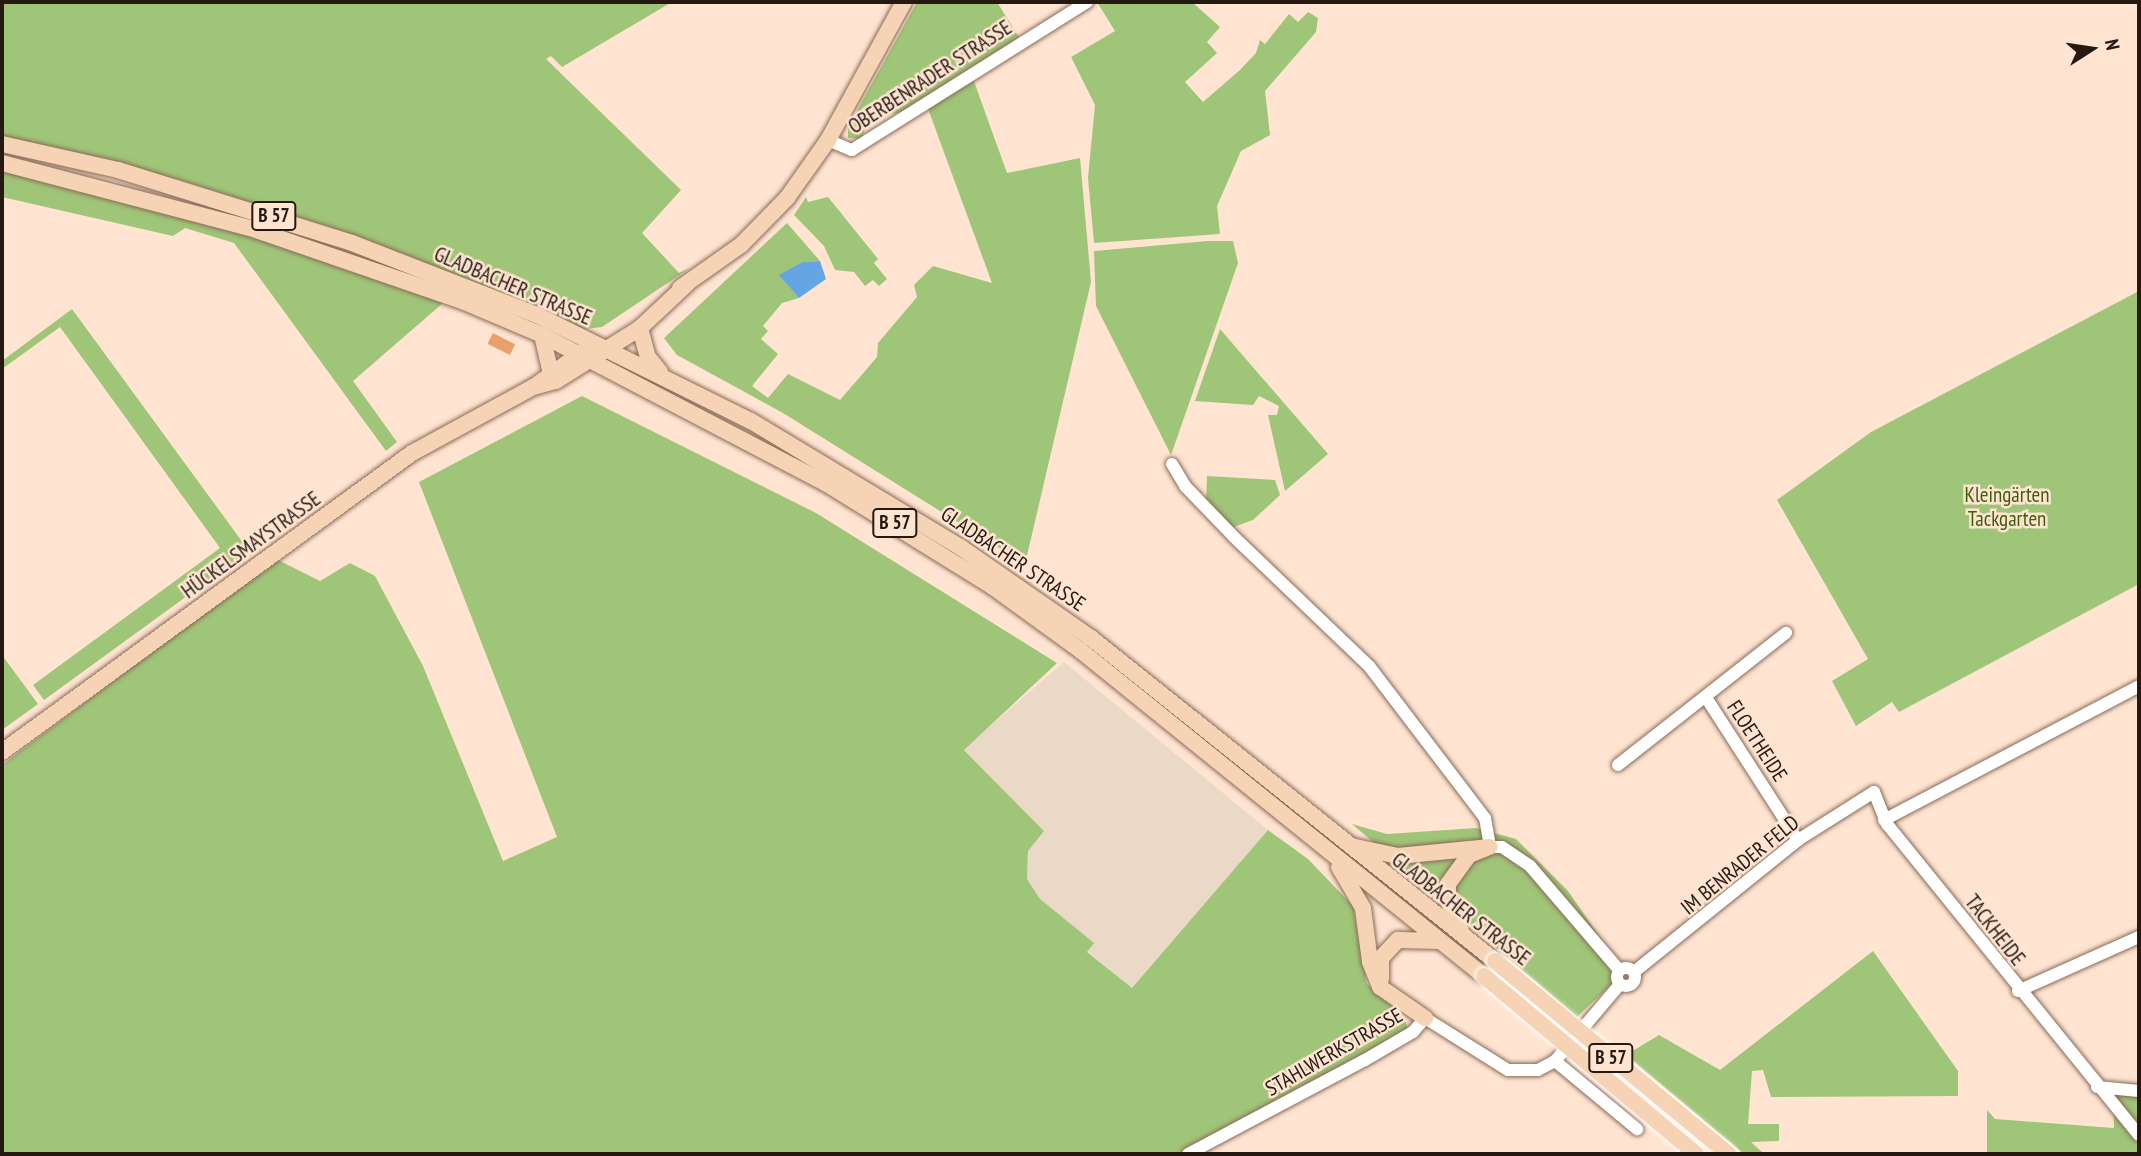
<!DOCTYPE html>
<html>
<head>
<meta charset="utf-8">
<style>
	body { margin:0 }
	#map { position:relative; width:2141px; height:1156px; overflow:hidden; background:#ffe4d2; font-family:"PT Sans Narrow",sans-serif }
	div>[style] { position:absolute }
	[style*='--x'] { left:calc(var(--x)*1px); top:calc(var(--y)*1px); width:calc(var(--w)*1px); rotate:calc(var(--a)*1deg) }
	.industrial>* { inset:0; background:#ead9c7 }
	.green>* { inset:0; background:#9fc578 }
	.water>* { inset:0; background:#66a5e4 }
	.building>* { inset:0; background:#eb9f6b; transform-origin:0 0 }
	.roads { filter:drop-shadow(0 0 2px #886b58) drop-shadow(0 0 2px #886b58) }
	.minor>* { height:12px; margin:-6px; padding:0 6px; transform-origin:6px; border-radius:6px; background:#fff }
	.minor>.ring { margin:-6px; padding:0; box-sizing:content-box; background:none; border:12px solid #fff; border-radius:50% }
	.major>* { height:16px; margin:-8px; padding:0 8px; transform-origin:8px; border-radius:8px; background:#f5d3b4 }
	.bridges { filter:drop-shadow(0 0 2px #fff) drop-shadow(0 0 2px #fff) }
	.major-bridge>* { height:16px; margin:-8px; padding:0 8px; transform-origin:8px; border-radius:8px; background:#f5d3b4 }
	span { translate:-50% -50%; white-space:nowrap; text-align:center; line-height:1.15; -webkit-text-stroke:5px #ffe4d2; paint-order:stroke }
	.shield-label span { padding:2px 5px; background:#ffe4d2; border:2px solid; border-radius:5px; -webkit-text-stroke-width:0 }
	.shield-label { font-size:19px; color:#251912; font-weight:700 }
	.street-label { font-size:21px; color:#251912 }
	.park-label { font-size:21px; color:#3e5f09 }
	.frame { position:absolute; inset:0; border:4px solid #251912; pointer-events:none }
	.north { position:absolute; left:2057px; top:14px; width:70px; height:70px; -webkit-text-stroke:5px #ffe4d2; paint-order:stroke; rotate:78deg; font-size:19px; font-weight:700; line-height:28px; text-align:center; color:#251912 }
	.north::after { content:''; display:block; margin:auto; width:24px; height:32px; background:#251912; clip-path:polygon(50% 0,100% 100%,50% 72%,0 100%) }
</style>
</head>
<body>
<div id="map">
	<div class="industrial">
		<i style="clip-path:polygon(1064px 662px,1268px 830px,1132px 988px,1087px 951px,1093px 943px,1040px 899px,1027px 879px,1028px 851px,1044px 831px,964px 749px)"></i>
	</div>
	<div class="green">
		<i style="clip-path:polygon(2px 2px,672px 2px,562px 67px,551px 56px,546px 59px,681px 190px,642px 233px,679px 273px,690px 268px,602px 327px,585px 329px,322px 225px,179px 180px,2px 138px)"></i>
		<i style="clip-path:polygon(917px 2px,997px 2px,1019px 37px,902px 112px,870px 118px,861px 139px,848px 138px,848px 127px)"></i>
		<i style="clip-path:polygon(1097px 2px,1192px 2px,1220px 27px,1207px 42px,1217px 53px,1185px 82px,1203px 102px,1240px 70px,1256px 53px,1260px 40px,1265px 44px,1289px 14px,1298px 22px,1308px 12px,1318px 18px,1316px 32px,1265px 91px,1270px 135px,1241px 151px,1217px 206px,1220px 234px,1094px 243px,1088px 178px,1095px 105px,1071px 57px,1115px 31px)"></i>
		<i style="clip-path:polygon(972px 76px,1007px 173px,1080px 158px,1091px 282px,1025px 564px,783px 413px,677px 355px,664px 338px,787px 223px,820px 261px,802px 262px,780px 275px,799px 298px,782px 303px,763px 326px,768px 331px,761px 339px,778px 354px,752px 386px,768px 398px,788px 374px,840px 400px,877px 357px,878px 343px,917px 297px,914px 285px,933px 266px,992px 283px,927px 106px)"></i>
		<i style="clip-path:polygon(2px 169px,224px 227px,443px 303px,353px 381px,397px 442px,386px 451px,234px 243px,185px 228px,173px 236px,2px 197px)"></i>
		<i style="clip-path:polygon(806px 197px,808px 202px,828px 197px,878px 259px,874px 263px,887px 279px,879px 286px,873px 280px,865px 286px,854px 272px,835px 270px,824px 246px,794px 215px)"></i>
		<i style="clip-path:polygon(1208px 241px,1233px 241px,1238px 263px,1171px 455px,1096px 306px,1094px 251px)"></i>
		<i style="clip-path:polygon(2139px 291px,2139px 584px,1899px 712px,1892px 702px,1856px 726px,1832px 681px,1868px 659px,1777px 500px,1871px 432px)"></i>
		<i style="clip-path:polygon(72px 309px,249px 551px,44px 700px,33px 685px,220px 548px,60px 327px,2px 369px,2px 361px)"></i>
		<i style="clip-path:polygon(1220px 329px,1328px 454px,1285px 491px,1268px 415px,1277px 415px,1279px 406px,1259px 396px,1253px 405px,1195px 401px)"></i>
		<i style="clip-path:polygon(582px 396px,816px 513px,1057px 663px,964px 750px,1044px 831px,1028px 851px,1027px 879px,1040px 899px,1094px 943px,1087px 952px,1132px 988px,1268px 830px,1308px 859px,1353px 906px,1367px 984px,1405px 1017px,1408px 1031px,1178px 1154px,2px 1154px,2px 765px,276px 559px,320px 581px,350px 563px,375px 576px,423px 666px,503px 861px,557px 837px,419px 482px)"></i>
		<i style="clip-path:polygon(1207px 476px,1275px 480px,1280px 495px,1253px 520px,1231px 528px,1206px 502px)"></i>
		<i style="clip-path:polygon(2px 655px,38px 704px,2px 730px)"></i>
		<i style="clip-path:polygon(1352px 824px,1387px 834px,1476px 828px,1516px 839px,1568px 891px,1615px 959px,1614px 982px,1577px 1017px)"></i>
		<i style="clip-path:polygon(1873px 951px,1958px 1071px,1958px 1096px,1771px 1097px,1763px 1070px,1752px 1071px,1748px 1124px,1779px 1124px,1779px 1141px,1751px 1142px,1764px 1154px,1744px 1154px,1626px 1055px,1659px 1035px,1720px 1070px)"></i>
		<i style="clip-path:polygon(2113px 1089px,2139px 1089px,2139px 1154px,1987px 1154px,1987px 1110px,1995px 1119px,2114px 1128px)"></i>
	</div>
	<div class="water">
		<i style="clip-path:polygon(820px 261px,826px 279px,799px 298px,779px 275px,802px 262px)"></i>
	</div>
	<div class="building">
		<i style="left:493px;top:333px;width:25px;height:12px;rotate:27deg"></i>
	</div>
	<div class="roads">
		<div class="minor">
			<i style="--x:828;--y:140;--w:26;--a:23"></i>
			<i style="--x:852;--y:150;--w:278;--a:-32.2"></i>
			<i style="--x:1172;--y:464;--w:26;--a:59"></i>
			<i style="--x:1185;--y:486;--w:71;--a:46.1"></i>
			<i style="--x:1234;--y:537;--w:187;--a:43.7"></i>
			<i style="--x:1369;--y:666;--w:191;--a:52.7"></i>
			<i style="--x:1485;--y:818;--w:29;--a:80"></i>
			<i style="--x:1490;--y:847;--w:12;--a:0"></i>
			<i style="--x:1502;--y:847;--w:34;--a:34"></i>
			<i style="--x:1530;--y:866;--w:137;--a:49.4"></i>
			<i style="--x:1707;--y:699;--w:168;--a:57.2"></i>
			<i style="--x:1618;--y:765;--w:214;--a:-38.2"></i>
			<i style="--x:1884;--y:820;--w:288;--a:-27.7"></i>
			<i class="ring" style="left:1617px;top:968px;width:6px;height:6px"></i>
			<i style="--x:1634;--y:972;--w:211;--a:-38.8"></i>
			<i style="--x:1798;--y:840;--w:90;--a:-32.3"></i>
			<i style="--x:1874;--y:792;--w:35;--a:68"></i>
			<i style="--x:1887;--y:824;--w:400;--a:51"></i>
			<i style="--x:2018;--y:991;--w:133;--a:-24.1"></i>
			<i style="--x:1555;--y:1061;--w:107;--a:39.7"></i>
			<i style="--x:2097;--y:1087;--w:42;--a:5.4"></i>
			<i style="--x:1188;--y:1154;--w:200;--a:-28"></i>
			<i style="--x:1365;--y:1060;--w:56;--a:-30.3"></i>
			<i style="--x:1413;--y:1032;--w:18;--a:-49"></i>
			<i style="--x:1425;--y:1018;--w:98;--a:32.1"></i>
			<i style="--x:1508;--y:1070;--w:30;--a:0"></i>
			<i style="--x:1538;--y:1070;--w:19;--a:-28"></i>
			<i style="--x:1555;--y:1061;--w:101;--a:-49.8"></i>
		</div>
		<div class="major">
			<i style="--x:2;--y:144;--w:119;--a:12.6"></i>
			<i style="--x:118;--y:170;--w:245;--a:17.3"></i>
			<i style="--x:352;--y:243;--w:199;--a:21.3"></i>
			<i style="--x:537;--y:315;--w:239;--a:26.4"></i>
			<i style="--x:751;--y:421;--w:244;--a:31.1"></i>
			<i style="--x:960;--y:547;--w:160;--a:34.8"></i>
			<i style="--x:1091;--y:638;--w:517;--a:38.64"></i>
			<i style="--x:2;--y:163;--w:256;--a:14.7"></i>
			<i style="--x:250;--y:228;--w:224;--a:19"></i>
			<i style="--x:462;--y:301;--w:87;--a:23"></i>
			<i style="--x:542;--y:335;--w:322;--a:27.6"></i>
			<i style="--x:827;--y:484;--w:195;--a:31.8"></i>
			<i style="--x:993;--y:587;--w:107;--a:35.9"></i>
			<i style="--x:1080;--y:650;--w:519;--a:38.9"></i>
			<i style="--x:680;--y:288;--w:75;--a:-35.2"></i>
			<i style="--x:741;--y:245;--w:66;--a:-45.6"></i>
			<i style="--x:787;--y:198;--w:71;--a:-54.7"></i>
			<i style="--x:828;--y:140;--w:158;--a:-61.2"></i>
			<i style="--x:640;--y:328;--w:30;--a:75"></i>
			<i style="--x:648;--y:357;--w:19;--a:51"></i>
			<i style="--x:542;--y:335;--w:37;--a:77"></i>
			<i style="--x:535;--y:386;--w:62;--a:-35.8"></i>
			<i style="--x:2;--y:752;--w:507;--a:-36.1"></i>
			<i style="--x:412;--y:453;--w:138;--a:-28.6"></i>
			<i style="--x:533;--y:387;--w:24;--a:-15"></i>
			<i style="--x:556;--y:381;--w:99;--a:-32.2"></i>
			<i style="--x:640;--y:328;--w:64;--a:-43.1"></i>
			<i style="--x:1351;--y:846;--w:48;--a:12"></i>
			<i style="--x:1398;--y:856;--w:92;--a:-5.6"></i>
			<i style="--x:1339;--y:867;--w:48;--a:59.7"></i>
			<i style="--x:1363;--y:908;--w:54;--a:82.6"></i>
			<i style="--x:1370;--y:962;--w:27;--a:68"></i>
			<i style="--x:1380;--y:987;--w:55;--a:34.6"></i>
			<i style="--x:1462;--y:934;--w:36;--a:-113"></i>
			<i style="--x:1448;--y:901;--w:17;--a:-90"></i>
			<i style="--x:1448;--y:884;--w:36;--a:-54"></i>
			<i style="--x:1469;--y:855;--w:18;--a:-22"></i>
			<i style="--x:1381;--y:979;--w:21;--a:-90"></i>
			<i style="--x:1381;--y:958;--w:25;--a:-47"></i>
			<i style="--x:1398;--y:940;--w:42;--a:1.4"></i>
		</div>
	</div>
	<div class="bridges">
		<div class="major-bridge">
			<i style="--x:1495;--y:961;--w:303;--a:39.6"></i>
			<i style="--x:1484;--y:976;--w:277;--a:40"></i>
		</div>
	</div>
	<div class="shield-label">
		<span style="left:274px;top:216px">B 57</span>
		<span style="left:895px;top:523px">B 57</span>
		<span style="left:1611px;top:1058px">B 57</span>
	</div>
	<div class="street-label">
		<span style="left:930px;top:77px;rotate:-33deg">OBERBENRADER STRASSE</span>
		<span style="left:513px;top:286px;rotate:23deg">GLADBACHER STRASSE</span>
		<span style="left:251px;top:545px;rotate:-36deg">HÜCKELSMAYSTRASSE</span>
		<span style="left:1013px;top:559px;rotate:34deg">GLADBACHER STRASSE</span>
		<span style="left:1757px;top:741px;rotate:57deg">FLOETHEIDE</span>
		<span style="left:1740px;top:865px;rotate:-39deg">IM BENRADER FELD</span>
		<span style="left:1461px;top:909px;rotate:38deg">GLADBACHER STRASSE</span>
		<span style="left:1995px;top:930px;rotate:52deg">TACKHEIDE</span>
		<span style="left:1334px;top:1052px;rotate:-30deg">STAHLWERKSTRASSE</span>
	</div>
	<div class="park-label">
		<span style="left:2007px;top:507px">Kleingärten<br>Tackgarten</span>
	</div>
	<div class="frame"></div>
	<div class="north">N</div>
</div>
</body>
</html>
